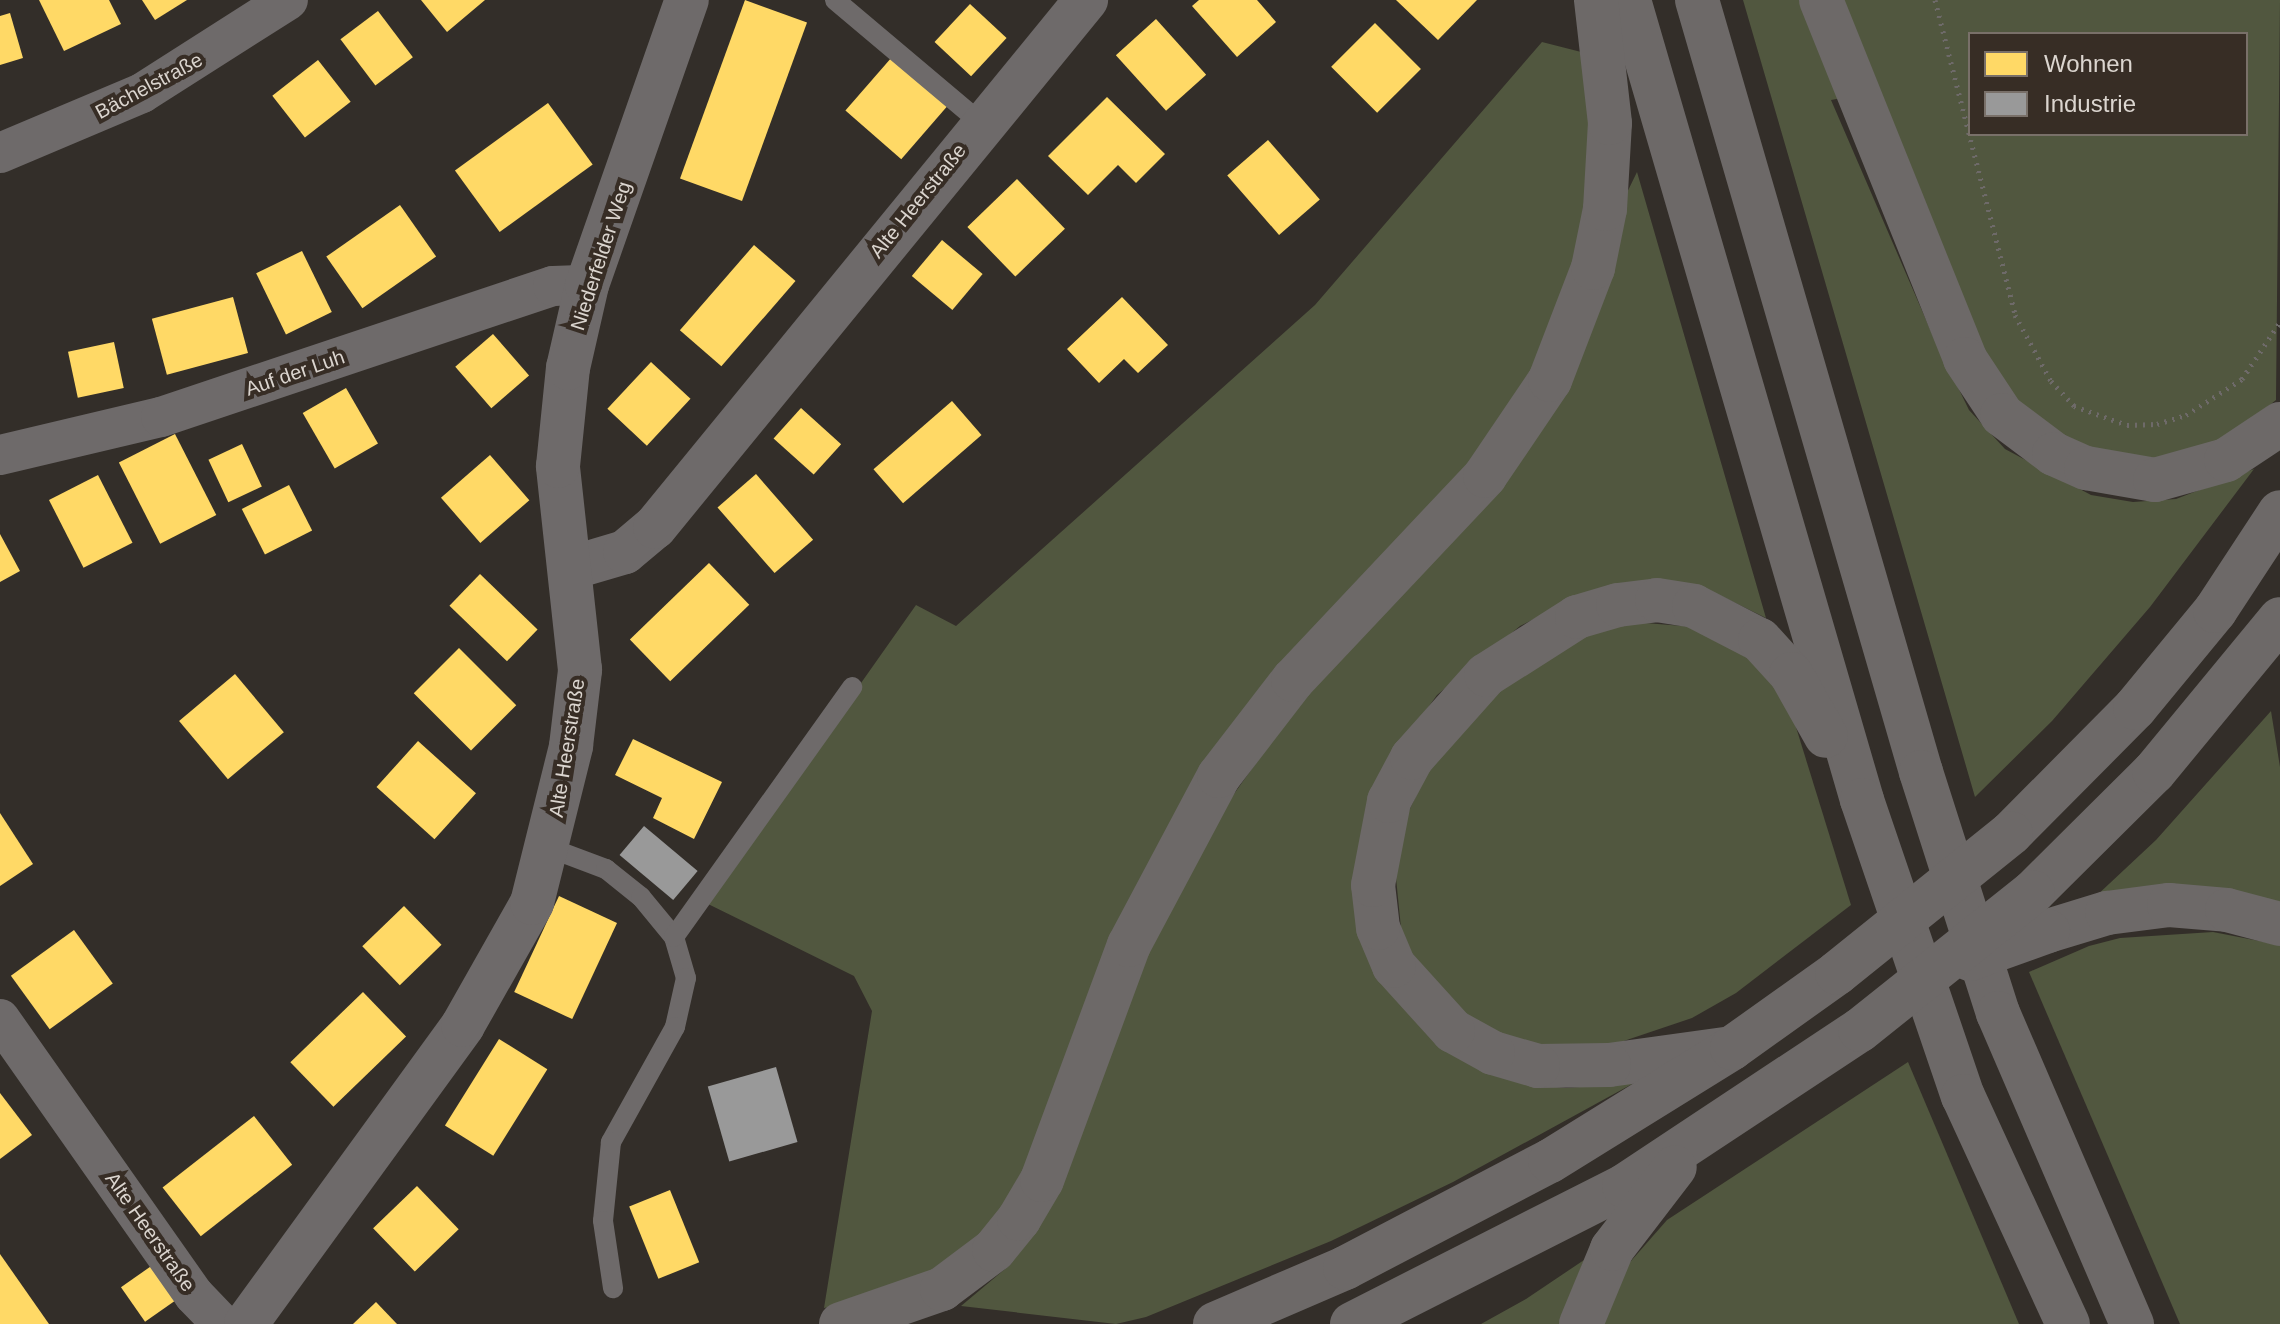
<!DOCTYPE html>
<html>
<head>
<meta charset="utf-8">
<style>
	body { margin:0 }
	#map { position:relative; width:2280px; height:1324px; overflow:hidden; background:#332e29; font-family:Arial,sans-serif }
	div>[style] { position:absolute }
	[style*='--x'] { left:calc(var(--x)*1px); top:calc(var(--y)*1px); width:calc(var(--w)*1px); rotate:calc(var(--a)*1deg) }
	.green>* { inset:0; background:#51573f }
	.homes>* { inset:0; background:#ffd966; transform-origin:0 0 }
	.industry>* { inset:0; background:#999; transform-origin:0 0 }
	.path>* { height:5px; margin-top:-2.5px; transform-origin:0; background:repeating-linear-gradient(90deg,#6e6a69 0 2px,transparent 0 8px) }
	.service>* { height:20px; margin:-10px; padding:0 10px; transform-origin:10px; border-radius:10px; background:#6e6a6a }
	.minor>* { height:40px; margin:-20px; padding:0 20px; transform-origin:20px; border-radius:20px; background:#6e6a6a }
	.tertiary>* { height:44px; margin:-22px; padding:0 22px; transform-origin:22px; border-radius:22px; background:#6e6a6a }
	.trunk>* { height:44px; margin:-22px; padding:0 22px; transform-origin:22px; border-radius:22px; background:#6d6968 }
	.trunk-bridge>* { height:44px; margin:-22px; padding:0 22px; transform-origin:22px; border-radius:22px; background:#6d6968 }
	span { translate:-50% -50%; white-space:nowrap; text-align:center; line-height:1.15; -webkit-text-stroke:8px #372d25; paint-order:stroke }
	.street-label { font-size:20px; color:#dbd5cf }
	.legend { position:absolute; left:1968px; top:32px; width:280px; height:104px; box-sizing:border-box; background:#372d25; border:2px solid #797069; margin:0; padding:10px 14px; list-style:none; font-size:24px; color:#dbd5cf }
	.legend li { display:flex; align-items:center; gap:16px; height:40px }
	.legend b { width:40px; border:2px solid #797069 }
</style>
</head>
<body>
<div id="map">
	<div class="green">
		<i style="clip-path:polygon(1743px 0,1799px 0,1842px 98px,1831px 100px,1933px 336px,1969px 410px,2005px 449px,2091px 495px,2133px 502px,2176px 499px,2254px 469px,2150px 607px,2052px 721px,1975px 797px)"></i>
		<i style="clip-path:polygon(evenodd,1841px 0,2280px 0,2276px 400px,2223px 442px,2163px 462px,2094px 454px,2027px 419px,1989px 370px,1841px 0,1970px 34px,2246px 34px,2246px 134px,1970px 134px,1970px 34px)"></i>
		<i style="clip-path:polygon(1542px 42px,1589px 54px,1589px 170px,1578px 249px,1547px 340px,1505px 420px,1444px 508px,1253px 702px,1025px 1179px,968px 1253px,881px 1294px,824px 1308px,872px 1011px,854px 976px,706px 903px,916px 605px,956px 626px,1315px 305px)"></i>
		<i style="clip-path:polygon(1637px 172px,1766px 618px,1701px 586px,1570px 601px,1520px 626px,1437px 695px,1382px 771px,1360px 909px,1527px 1084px,1566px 1088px,1634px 1083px,1453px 1182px,1331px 1241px,1146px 1317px,1116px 1324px,961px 1306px,1011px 1264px,1147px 949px,1214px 822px,1306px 693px,1464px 527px)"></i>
		<i style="clip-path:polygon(1633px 622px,1695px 627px,1751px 653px,1787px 698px,1851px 905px,1736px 993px,1692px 1018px,1603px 1048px,1510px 1043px,1435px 993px,1402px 938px,1395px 868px,1399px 831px,1435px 757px,1486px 700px,1583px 637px)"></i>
		<i style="clip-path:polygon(2271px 711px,2280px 767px,2280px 909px,2094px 898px,2156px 840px)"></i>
		<i style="clip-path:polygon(2213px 932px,2280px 945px,2280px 1324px,2180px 1324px,2029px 972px,2089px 946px,2120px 938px)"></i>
		<i style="clip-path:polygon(1908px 1062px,2019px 1324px,1600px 1324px,1624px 1269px,1667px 1220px)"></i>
		<i style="clip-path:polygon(1584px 1260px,1559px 1324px,1481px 1324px,1526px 1299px)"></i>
	</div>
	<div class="homes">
		<i style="clip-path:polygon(39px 0,109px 0,121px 24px,64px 51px)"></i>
		<i style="clip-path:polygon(142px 0,187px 0,155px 20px)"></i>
		<i style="clip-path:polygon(421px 0,485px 0,447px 32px)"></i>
		<i style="left:745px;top:0;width:66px;height:190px;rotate:20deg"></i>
		<i style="clip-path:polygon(1199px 0,1257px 0,1276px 22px,1237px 57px,1192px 6px)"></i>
		<i style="clip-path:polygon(1396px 0,1477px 0,1438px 40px)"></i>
		<i style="left:970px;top:4px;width:50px;height:52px;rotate:43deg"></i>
		<i style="left:378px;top:11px;width:58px;height:47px;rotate:53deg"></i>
		<i style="clip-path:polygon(10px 13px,23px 58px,0 65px,0 16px)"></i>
		<i style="left:1156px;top:19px;width:75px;height:54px;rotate:48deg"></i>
		<i style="left:1375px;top:23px;width:65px;height:62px;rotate:45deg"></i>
		<i style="left:892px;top:57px;width:74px;height:71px;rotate:41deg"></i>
		<i style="left:318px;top:60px;width:53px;height:58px;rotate:52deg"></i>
		<i style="clip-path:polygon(1107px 97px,1165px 154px,1136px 183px,1118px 165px,1088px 195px,1048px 156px)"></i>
		<i style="left:548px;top:103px;width:76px;height:115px;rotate:54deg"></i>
		<i style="left:1268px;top:140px;width:79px;height:54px;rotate:49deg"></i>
		<i style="left:1017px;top:179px;width:69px;height:69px;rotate:46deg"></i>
		<i style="left:400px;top:205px;width:63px;height:90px;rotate:55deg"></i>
		<i style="left:942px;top:240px;width:53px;height:47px;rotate:40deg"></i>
		<i style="left:754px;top:245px;width:55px;height:113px;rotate:41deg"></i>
		<i style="left:302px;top:251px;width:68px;height:51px;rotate:64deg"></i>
		<i style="left:233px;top:297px;width:58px;height:84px;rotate:75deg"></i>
		<i style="clip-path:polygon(1122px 297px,1168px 345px,1138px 373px,1124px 359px,1099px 383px,1067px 349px)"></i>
		<i style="left:493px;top:334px;width:55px;height:50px;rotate:49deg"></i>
		<i style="left:114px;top:342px;width:47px;height:47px;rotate:78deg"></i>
		<i style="left:651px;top:362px;width:54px;height:64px;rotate:43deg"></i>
		<i style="left:346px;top:388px;width:64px;height:50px;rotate:60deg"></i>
		<i style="left:952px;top:401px;width:45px;height:104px;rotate:49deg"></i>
		<i style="left:801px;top:408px;width:54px;height:41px;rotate:42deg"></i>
		<i style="left:175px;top:434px;width:91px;height:63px;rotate:63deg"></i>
		<i style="left:242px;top:444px;width:47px;height:37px;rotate:65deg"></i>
		<i style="left:490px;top:455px;width:60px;height:65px;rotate:49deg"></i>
		<i style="left:756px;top:474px;width:87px;height:51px;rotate:49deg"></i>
		<i style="left:98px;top:475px;width:76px;height:55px;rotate:63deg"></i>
		<i style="left:289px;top:485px;width:51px;height:53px;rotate:63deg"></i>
		<i style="clip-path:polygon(0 534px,20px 571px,0 582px)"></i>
		<i style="left:709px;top:563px;width:58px;height:110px;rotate:46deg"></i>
		<i style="left:480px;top:574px;width:80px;height:44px;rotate:44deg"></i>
		<i style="left:459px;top:648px;width:81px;height:64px;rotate:45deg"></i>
		<i style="left:235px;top:674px;width:76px;height:73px;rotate:50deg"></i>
		<i style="clip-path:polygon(633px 739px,722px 782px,694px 839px,653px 818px,662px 798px,615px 775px)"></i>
		<i style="left:418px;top:741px;width:78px;height:62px;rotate:42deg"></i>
		<i style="clip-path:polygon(0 813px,33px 864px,0 886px)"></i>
		<i style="left:559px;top:896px;width:64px;height:106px;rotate:25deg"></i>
		<i style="left:404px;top:906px;width:54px;height:58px;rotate:46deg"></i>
		<i style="left:74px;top:930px;width:66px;height:78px;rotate:54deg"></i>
		<i style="left:363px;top:992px;width:62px;height:101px;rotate:46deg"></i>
		<i style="left:499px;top:1039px;width:57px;height:102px;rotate:32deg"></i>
		<i style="clip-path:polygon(0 1093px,32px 1135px,0 1159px)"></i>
		<i style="left:254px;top:1116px;width:62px;height:116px;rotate:52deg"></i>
		<i style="left:417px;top:1186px;width:60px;height:61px;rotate:46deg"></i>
		<i style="left:670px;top:1190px;width:78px;height:44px;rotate:68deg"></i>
		<i style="clip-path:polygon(0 1254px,49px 1324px,0 1324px)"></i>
		<i style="left:157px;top:1262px;width:42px;height:44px;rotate:55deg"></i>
		<i style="clip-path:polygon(376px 1302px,397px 1324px,353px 1324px)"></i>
	</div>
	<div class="industry">
		<i style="left:644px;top:826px;width:70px;height:38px;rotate:40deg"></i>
		<i style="left:776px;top:1067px;width:78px;height:71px;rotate:74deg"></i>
	</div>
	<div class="path">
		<i style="--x:1935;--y:0;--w:325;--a:75.7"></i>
		<i style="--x:2015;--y:315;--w:75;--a:61.4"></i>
		<i style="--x:2051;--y:381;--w:34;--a:47"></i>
		<i style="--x:2074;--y:406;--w:56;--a:19.7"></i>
		<i style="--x:2127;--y:425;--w:30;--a:-2"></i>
		<i style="--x:2157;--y:424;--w:30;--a:-17"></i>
		<i style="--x:2186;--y:415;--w:67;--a:-32.7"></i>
		<i style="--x:2242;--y:379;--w:69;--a:-56.3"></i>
	</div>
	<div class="service">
		<i style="--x:835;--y:0;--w:191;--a:40.1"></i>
		<i style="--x:550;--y:848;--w:60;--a:20.6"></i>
		<i style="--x:606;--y:869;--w:45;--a:38.7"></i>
		<i style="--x:641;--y:897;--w:52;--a:50.5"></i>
		<i style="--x:674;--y:937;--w:43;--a:73.7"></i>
		<i style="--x:686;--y:978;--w:50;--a:102.7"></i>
		<i style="--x:675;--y:1027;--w:132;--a:119.1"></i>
		<i style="--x:611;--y:1142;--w:79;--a:95.8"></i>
		<i style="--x:603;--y:1221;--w:68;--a:81.5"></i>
		<i style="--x:674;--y:937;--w:307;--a:-54.5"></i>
	</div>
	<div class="minor">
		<i style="--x:0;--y:153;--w:154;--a:-22.9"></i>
		<i style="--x:142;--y:93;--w:173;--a:-32.5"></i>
		<i style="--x:0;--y:455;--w:165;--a:-13.3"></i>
		<i style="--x:161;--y:417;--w:413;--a:-18.5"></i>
		<i style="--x:553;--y:286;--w:34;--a:-2"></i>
		<i style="--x:0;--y:1019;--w:337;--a:54.9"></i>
		<i style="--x:194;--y:1295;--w:40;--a:46"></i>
	</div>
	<div class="tertiary">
		<i style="--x:571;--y:568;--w:56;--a:-16.5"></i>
		<i style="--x:625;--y:552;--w:39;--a:-40"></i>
		<i style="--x:655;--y:527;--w:681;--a:-50.72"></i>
		<i style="--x:246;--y:1324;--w:369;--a:-54"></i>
		<i style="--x:463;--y:1025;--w:140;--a:-60.5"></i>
		<i style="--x:532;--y:903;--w:162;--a:-76"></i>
		<i style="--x:571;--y:746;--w:77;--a:-83.2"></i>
		<i style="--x:580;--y:670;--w:205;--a:-96.2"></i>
		<i style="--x:558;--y:466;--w:99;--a:-84.2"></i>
		<i style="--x:568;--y:368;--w:85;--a:-77.1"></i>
		<i style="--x:587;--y:285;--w:302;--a:-70.7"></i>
	</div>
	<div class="trunk">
		<i style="--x:1629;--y:0;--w:833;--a:73.76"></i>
		<i style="--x:1862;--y:800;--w:313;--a:71.2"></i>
		<i style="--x:1963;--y:1096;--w:251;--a:65.3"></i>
		<i style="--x:1697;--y:0;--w:804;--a:73.82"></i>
		<i style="--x:1921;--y:772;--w:253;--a:72.3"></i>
		<i style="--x:1998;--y:1013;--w:339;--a:66.7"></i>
		<i style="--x:1821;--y:0;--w:387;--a:68.1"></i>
		<i style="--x:1965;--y:359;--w:67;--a:56.5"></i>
		<i style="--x:2002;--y:415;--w:65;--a:36.9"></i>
		<i style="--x:2054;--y:454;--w:35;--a:24"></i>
		<i style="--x:2086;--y:468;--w:70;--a:9.9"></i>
		<i style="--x:2155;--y:480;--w:74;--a:-15.7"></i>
		<i style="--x:2226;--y:460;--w:65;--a:-33.7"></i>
		<i style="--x:2011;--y:833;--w:176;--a:-45.2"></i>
		<i style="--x:2135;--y:708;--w:126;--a:-50.5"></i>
		<i style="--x:2215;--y:611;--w:118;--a:-56.7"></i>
		<i style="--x:2033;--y:892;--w:170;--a:-44.8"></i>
		<i style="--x:2154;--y:772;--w:198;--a:-50.5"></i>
		<i style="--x:2048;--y:931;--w:62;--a:-17"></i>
		<i style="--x:2107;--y:913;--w:63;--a:-7.4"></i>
		<i style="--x:2169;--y:905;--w:58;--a:4.9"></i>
		<i style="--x:2227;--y:910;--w:55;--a:14.8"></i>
		<i style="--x:1732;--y:1048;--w:124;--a:172.1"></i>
		<i style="--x:1609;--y:1065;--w:71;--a:179.2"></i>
		<i style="--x:1538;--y:1066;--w:47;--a:-163.9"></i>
		<i style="--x:1493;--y:1053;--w:46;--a:-151.2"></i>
		<i style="--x:1453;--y:1031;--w:88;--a:-132.2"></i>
		<i style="--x:1394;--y:966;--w:41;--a:-112.8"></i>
		<i style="--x:1378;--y:928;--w:43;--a:-96.6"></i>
		<i style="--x:1373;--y:885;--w:86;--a:-79.2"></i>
		<i style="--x:1389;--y:801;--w:49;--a:-61.9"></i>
		<i style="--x:1412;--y:758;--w:111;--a:-48.3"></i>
		<i style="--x:1486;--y:675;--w:108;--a:-32.5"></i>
		<i style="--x:1577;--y:617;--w:43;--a:-16.3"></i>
		<i style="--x:1618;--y:605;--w:39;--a:-7"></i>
		<i style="--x:1657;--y:600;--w:37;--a:9"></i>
		<i style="--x:1694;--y:606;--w:74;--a:27.3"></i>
		<i style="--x:1760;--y:640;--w:46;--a:47.6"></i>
		<i style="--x:1791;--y:674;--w:71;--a:60.6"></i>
		<i style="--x:841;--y:1324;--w:107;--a:-19.1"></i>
		<i style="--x:942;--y:1289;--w:65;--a:-36.9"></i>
		<i style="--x:994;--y:1250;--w:40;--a:-51"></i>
		<i style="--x:1019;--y:1219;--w:45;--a:-59.5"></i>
		<i style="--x:1042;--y:1180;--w:251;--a:-69.7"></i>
		<i style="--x:1129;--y:945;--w:191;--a:-62"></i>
		<i style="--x:1219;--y:776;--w:121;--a:-52.4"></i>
		<i style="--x:1293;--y:680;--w:280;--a:-46.7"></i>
		<i style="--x:1485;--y:476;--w:116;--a:-55.9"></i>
		<i style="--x:1550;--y:380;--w:120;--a:-69"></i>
		<i style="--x:1593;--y:268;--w:60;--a:-78.5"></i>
		<i style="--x:1605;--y:209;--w:86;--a:-86.7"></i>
		<i style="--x:1610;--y:123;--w:124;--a:-96.5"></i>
		<i style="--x:1215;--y:1324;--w:142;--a:-23.3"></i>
		<i style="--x:1345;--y:1268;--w:231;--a:-27.6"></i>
		<i style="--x:1550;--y:1161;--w:214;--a:-31.8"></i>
		<i style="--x:1732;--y:1048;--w:129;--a:-35.5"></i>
		<i style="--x:1352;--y:1324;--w:305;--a:-26.9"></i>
		<i style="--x:1624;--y:1186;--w:283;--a:-33.5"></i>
		<i style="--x:1581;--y:1324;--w:81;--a:-67.5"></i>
		<i style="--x:1612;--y:1249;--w:103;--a:-52.5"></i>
	</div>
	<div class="trunk-bridge">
		<i style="--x:1970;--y:959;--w:83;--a:-19.7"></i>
		<i style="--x:1837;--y:973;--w:223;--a:-38.8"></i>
		<i style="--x:1860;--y:1030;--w:221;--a:-38.6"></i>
	</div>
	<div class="street-label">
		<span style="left:149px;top:86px;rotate:-28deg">Bächelstraße</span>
		<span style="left:918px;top:201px;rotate:-51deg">Alte Heerstraße</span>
		<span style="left:601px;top:256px;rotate:-72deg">Niederfelder Weg</span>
		<span style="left:295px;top:373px;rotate:-19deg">Auf der Luh</span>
		<span style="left:567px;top:748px;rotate:-81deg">Alte Heerstraße</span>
		<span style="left:150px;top:1232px;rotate:55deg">Alte Heerstraße</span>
	</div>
	<ul class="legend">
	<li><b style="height:22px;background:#ffd966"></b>Wohnen</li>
	<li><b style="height:22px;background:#999"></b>Industrie</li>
	</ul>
</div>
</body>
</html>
